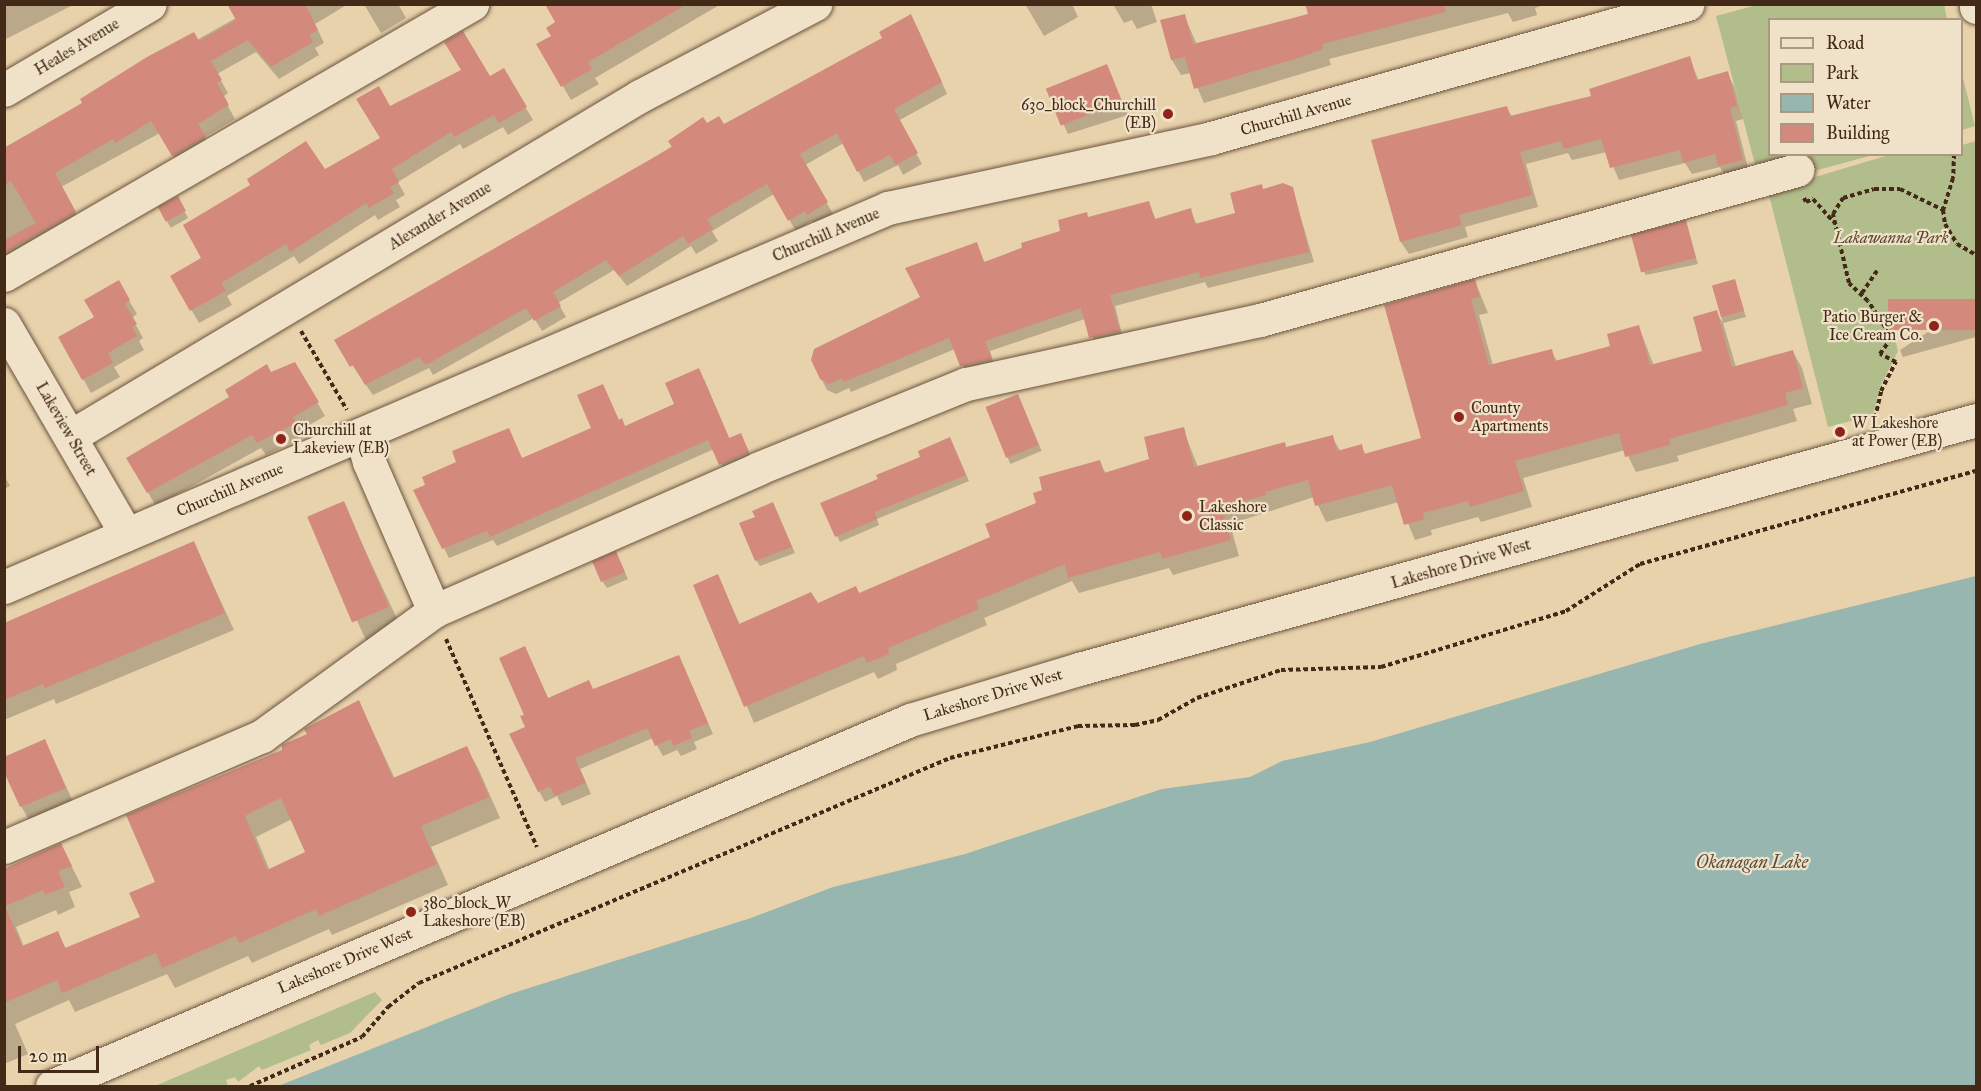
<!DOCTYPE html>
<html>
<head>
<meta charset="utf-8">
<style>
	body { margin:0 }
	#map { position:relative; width:1981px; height:1091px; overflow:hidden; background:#e8d2ac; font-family:"IM FELL Great Primer",serif }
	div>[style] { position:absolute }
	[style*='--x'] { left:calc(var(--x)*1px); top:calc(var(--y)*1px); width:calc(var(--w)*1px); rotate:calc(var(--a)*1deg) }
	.green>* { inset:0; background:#b2bd8c }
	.water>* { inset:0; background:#98b6b0 }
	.shadow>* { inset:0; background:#0003; transform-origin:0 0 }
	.building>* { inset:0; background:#d38a7d; transform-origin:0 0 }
	.path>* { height:4px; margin-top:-2px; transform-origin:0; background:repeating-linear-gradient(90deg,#432917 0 4.5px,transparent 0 7.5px) }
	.roads { filter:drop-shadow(0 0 2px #6c533c) drop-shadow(0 0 2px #6c533c) }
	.minor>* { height:33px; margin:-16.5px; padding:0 16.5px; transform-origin:16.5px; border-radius:16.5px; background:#f0e2c9 }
	.dots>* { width:16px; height:16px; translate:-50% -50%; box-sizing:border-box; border:3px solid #f0e2c9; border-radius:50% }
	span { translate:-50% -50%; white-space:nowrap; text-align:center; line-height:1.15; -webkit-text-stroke:4.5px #f0e2c9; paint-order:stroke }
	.street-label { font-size:16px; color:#432917 }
	.poi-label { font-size:16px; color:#432917 }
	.right { translate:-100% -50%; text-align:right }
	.left { translate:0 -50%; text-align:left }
	.park-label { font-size:16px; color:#59472e; font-style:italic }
	.water-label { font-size:18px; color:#584c3d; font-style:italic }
	.frame { position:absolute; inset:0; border:6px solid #432917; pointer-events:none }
	.legend { position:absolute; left:1768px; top:18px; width:195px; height:138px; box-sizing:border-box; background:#f0e2c9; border:2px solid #ab9882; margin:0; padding:8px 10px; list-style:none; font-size:18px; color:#432917 }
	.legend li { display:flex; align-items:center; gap:12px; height:30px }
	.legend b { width:30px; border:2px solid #ab9882 }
	.scale { position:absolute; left:18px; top:1046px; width:81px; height:27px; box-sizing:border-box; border:3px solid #432917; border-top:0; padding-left:8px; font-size:18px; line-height:21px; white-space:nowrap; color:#432917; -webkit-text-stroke:4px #f0e2c9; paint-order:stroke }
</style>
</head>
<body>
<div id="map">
	<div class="green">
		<i style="clip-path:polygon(1944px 4px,1947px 19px,1770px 20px,1770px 154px,1873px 155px,1773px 182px,1757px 172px,1716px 16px,1757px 5px)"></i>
		<i style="clip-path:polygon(1962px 74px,1975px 126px,1962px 130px)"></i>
		<i style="clip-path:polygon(1976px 141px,1976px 299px,1891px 322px,1898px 351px,1880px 387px,1873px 415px,1828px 427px,1768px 191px,1889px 155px,1962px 154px,1962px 145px)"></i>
		<i style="clip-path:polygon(375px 992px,382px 1000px,350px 1033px,321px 1045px,318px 1040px,309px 1045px,311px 1050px,262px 1070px,259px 1066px,238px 1082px,235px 1077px,226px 1080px,228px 1086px,155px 1086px)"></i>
	</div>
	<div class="water">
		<i style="clip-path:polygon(1976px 576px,1976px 1086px,278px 1086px,510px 994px,751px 918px,833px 887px,965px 854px,1162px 789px,1250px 777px,1282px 761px,1370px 742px,1700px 644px)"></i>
	</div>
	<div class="shadow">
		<i style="clip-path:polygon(4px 4px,70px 4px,71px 6px,4px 40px)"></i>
		<i style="clip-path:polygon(261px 4px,348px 4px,315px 24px,324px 43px,315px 48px,319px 55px,279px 79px,256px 52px,217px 74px,228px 93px,223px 97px,235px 119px,204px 137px,212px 150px,181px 168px,160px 133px,61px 187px,82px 225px,4px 258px,4px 148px)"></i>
		<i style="clip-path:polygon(364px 4px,398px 4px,406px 18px,381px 33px)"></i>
		<i style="clip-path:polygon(547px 4px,721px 4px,595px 78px,599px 84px,571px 100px,538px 44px,553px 36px,557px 23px)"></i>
		<i style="clip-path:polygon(1025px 4px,1072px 4px,1078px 17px,1044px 36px)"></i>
		<i style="clip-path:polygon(1151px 4px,1157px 22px,1137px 29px,1132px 20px,1124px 23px,1113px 4px)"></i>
		<i style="clip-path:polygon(1307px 4px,1546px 4px,1535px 8px,1537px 15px,1513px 22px,1508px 13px,1329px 59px,1331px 65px,1204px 103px,1191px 73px,1181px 75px,1172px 60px,1162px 21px,1184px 15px,1197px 45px,1310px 15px)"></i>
		<i style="clip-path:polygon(917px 27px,947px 94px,898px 121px,922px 164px,903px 175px,898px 165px,864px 182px,844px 143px,805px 165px,833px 214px,814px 225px,812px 221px,796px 231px,774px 194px,712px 231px,718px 241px,696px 254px,691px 246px,627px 286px,614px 270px,558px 303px,566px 317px,542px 331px,534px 318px,433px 375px,429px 368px,373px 395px,343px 352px,706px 125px,723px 126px)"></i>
		<i style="clip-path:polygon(1689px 58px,1699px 81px,1727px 73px,1734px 86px,1743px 119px,1736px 121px,1749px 172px,1726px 178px,1720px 167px,1692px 174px,1685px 163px,1619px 180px,1607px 152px,1572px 160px,1568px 153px,1526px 164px,1538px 207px,1465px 227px,1468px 237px,1409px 254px,1401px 242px,1373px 141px,1507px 108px,1512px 117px,1593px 97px)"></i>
		<i style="clip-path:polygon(503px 70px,533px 120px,508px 135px,503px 127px,463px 149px,460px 144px,398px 182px,405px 195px,396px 200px,400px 207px,378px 220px,375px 215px,299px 264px,294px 256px,227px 296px,232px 305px,199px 323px,172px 276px,203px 259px,324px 171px,382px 138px,390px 108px,490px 78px)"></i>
		<i style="clip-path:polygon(1112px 80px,1128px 115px,1068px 134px,1047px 89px)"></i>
		<i style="clip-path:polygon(1292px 188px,1314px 262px,1208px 288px,1205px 282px,1115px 306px,1124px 342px,1097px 348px,1085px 319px,990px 351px,996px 370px,968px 376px,955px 349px,851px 392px,849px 388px,836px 394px,827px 390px,821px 378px,922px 298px,976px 244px,985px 263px,1089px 219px,1148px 203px,1156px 220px,1190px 210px,1197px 225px,1237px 214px,1264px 190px)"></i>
		<i style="left:177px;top:198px;width:23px;height:20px;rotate:61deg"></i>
		<i style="clip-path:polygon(1685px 222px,1698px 264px,1646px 275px,1642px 269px)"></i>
		<i style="clip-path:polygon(1475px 281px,1488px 313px,1479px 315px,1493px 365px,1551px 351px,1557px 361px,1612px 348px,1639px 327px,1654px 366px,1704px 352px,1716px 312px,1723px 323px,1714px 286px,1734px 281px,1746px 317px,1723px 323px,1736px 367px,1793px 352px,1802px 368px,1812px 404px,1793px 409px,1797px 421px,1677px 456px,1679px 461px,1636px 472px,1625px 450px,1523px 478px,1532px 507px,1481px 522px,1478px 517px,1431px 530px,1432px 535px,1415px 540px,1399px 502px,1326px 522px,1314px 497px,1230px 524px,1239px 556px,1173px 575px,1169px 568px,1079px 593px,1072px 581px,984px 618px,987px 625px,896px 664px,897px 670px,878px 679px,874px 672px,754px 723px,695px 585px,718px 576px,740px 625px,860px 595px,992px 537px,1100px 462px,1106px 474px,1151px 460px,1183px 429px,1198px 467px,1332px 437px,1341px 452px,1361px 446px,1366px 455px,1423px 439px)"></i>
		<i style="clip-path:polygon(118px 282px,137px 314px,132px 318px,143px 338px,139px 341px,144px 350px,114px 367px,120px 377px,91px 393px,60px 337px,96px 318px)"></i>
		<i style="clip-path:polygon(1976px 301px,1976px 337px,1903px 357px,1900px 350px)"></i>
		<i style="clip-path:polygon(295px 364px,325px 416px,299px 431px,302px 437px,266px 455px,261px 448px,156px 506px,128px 459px,271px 374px)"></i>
		<i style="clip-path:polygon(704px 379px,730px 440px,746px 445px,753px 462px,726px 474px,714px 449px,497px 546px,493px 540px,449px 558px,415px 490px,522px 459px,619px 421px,625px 427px,676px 405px)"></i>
		<i style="left:1021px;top:402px;width:53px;height:34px;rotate:67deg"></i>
		<i style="clip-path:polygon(953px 445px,969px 481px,877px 519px,879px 525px,840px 542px,822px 504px)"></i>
		<i style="clip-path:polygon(4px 475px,10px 486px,4px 489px)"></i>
		<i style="left:343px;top:503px;width:144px;height:37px;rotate:65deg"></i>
		<i style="clip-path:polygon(776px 510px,795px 553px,760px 566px,756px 560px,757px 518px)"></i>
		<i style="clip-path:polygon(194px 543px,234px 630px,56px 704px,54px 699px,4px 720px,4px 643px)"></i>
		<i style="clip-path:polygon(619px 559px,628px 579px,607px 588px,603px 582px)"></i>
		<i style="clip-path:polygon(525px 648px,549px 700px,684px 667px,713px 734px,694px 742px,697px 749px,681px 756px,677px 750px,663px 756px,653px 738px,580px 769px,591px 794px,562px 806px,557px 796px,545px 802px,539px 791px,527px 728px)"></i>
		<i style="clip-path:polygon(evenodd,359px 702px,395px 779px,466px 747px,478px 768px,500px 818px,431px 847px,448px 885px,332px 935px,329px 929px,252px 963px,248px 956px,175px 988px,167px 974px,75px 1012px,69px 1000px,15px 1024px,28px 1054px,4px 1064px,4px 870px,61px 845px,82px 887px,69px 892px,75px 907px,58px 915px,56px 910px,16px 927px,24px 947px,57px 933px,67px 950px,142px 917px,157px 883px,284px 751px,359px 702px,292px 819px,307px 853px,270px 871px,256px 837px,292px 819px)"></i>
		<i style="clip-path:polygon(45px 741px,76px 808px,33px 827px,21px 806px)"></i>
	</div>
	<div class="building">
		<i style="clip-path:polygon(227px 4px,305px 4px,318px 30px,309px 35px,313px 42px,271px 67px,248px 40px,211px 61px,222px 80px,217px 83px,229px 105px,198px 124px,206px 137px,172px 156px,151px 121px,115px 143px,113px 139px,55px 173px,76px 212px,4px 253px,4px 240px,36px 223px,11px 181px,4px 185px,4px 148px,82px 103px,80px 99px,147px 57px,194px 32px,199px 41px,236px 20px)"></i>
		<i style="clip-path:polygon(545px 4px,687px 4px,588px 62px,592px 69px,561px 87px,536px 44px,551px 36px,546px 28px,555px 22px)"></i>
		<i style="clip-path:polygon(1305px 4px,1444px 4px,1445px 12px,1322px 44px,1323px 49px,1301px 57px,1194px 89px,1185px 57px,1171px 60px,1160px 20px,1185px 14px,1193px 44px,1308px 14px)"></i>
		<i style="clip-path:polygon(911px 14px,942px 82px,894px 109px,918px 153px,896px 165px,890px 155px,857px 172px,837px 133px,800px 154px,828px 202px,807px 215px,805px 211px,788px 221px,767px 184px,707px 219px,713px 229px,688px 244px,683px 236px,619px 276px,606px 260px,553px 292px,561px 306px,534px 321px,526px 308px,426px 365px,419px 357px,365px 385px,353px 365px,350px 367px,334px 340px,672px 147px,668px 141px,703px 117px,707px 123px,719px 116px,724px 124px,882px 38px,879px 32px)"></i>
		<i style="clip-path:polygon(463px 31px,490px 76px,504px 68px,527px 107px,499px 123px,494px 115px,454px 137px,451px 132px,392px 169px,399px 182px,390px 187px,394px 193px,369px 208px,366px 203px,290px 252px,286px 244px,221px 283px,226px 291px,190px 311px,170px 276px,201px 258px,183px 225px,250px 185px,247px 179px,306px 141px,325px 169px,380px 138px,356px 99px,379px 86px,390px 106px,461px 70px,444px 42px)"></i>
		<i style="clip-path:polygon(1690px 56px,1697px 80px,1728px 71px,1737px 106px,1730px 108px,1743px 160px,1718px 166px,1715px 154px,1683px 163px,1680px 150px,1610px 168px,1601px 139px,1564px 149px,1561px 141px,1520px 152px,1532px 195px,1459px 215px,1462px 225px,1400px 242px,1371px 140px,1507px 106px,1510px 116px,1591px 96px,1589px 89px)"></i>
		<i style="left:1107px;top:64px;width:40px;height:66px;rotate:68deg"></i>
		<i style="clip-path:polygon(1283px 183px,1293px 187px,1309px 252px,1200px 278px,1199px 272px,1110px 295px,1120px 331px,1089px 338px,1081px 308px,985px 341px,992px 359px,960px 366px,949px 338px,844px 382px,842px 378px,829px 384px,820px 379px,811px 360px,814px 349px,920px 297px,905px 268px,977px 242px,984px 262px,1022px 248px,1021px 243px,1060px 231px,1058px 220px,1087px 212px,1088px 217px,1149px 201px,1155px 219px,1191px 208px,1195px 224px,1235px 213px,1230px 193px,1262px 184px,1263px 189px)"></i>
		<i style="left:178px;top:196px;width:17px;height:23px;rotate:62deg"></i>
		<i style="left:1686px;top:220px;width:39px;height:57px;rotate:75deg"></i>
		<i style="clip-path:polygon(1475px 279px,1480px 297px,1471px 299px,1489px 365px,1552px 349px,1555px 361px,1610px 346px,1607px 334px,1639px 325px,1650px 365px,1702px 351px,1693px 317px,1717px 310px,1732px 367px,1793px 350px,1803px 388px,1785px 393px,1788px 405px,1669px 439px,1670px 445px,1625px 457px,1619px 433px,1515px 461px,1524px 491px,1470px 507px,1468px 501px,1423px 513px,1424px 519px,1404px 525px,1392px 485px,1315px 506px,1308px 480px,1265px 492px,1266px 495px,1222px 507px,1231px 540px,1162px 559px,1160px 552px,1068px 578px,1065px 564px,976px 601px,979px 609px,888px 648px,889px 654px,867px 663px,864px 656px,744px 707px,693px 585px,718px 574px,739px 624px,811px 592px,818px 603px,856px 586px,859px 593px,990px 537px,985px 524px,1036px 503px,1033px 493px,1042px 490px,1039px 477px,1100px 460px,1104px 473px,1149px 459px,1144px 437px,1184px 427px,1194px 467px,1285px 442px,1286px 447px,1333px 435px,1337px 451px,1362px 444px,1364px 454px,1421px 438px,1384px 305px)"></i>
		<i style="left:1735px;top:279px;width:33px;height:24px;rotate:74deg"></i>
		<i style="clip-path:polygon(119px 280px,130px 300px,125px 304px,137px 324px,132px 327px,137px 336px,108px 353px,113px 363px,82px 380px,58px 337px,94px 317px,84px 300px)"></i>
		<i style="left:1977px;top:299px;width:31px;height:89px;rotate:90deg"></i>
		<i style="clip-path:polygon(295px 362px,319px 402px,293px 417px,296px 423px,257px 443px,252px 435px,147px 493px,126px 458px,229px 397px,225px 390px,267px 364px,271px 372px)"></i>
		<i style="clip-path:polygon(699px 368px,729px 438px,741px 433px,749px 452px,719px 465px,708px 440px,490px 537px,487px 531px,442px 549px,413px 490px,425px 485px,422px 477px,456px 462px,452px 451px,509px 428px,522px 458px,591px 428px,577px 395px,603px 384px,619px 420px,622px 418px,625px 426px,674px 404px,665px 383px)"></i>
		<i style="left:1018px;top:394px;width:55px;height:35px;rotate:68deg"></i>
		<i style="clip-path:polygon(950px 437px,966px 475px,875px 512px,877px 519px,835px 537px,820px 503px,878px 479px,876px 475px,920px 457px,918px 451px)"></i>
		<i style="left:344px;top:501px;width:115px;height:40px;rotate:67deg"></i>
		<i style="clip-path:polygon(773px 502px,792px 547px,755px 561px,739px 523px,755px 517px,752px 511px)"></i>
		<i style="clip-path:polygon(194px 541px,225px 613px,45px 688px,43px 684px,4px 700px,4px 623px)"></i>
		<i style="left:616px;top:551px;width:23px;height:26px;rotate:67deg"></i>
		<i style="clip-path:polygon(525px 646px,548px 698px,589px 680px,593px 689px,679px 655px,708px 723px,689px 731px,692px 738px,673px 746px,671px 739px,655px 746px,647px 728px,575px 758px,586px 783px,555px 796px,550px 786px,538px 792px,509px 734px,525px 727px,520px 716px,524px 715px,499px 658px)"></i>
		<i style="clip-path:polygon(evenodd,359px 700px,393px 778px,467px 746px,489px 797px,421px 826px,437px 864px,319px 916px,316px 909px,239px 943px,236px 936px,162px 968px,156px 953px,62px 993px,57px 980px,4px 1003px,4px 869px,61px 843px,72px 866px,58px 871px,65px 887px,45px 895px,43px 890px,5px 906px,22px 946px,58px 931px,65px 948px,140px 917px,129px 893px,155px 882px,126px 815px,282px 750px,282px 745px,307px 734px,304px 729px,359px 700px,281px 798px,305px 852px,267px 870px,245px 816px,281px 798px)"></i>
		<i style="clip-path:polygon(45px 739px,66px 788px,20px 807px,4px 772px,4px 757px)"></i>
	</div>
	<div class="path">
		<i style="--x:1954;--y:154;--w:24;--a:92"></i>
		<i style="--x:1953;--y:178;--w:34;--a:107"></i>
		<i style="--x:1943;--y:210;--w:14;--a:82"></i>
		<i style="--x:1945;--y:224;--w:23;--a:59"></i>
		<i style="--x:1957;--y:244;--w:22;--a:30"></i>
		<i style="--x:1804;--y:198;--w:4;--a:63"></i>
		<i style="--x:1806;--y:202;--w:8;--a:-23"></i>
		<i style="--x:1813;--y:199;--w:31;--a:48"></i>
		<i style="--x:1862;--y:293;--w:27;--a:-56"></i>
		<i style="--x:301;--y:331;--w:91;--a:59.8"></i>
		<i style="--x:1875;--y:418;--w:28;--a:-77"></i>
		<i style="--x:1881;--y:391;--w:33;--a:-63"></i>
		<i style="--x:1896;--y:362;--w:18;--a:-153"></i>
		<i style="--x:1880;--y:354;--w:16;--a:-55"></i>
		<i style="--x:1889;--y:341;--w:15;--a:-106"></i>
		<i style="--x:1885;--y:327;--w:31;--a:-123"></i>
		<i style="--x:1868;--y:301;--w:26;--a:-137"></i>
		<i style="--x:1849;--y:283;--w:71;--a:-103.1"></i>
		<i style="--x:1833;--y:214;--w:19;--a:-58"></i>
		<i style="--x:1843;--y:198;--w:32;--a:-16"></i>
		<i style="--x:1874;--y:189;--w:26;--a:0"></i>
		<i style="--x:1900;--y:189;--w:48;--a:26"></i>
		<i style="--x:446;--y:639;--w:227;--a:66.4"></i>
		<i style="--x:250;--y:1086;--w:122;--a:-23.6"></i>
		<i style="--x:362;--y:1037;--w:40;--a:-49"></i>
		<i style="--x:388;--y:1007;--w:39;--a:-38"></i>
		<i style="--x:419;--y:983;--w:577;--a:-22.96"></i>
		<i style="--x:950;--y:758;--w:132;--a:-14"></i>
		<i style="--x:1078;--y:726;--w:57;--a:-1"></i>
		<i style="--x:1135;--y:725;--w:24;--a:-12"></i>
		<i style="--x:1158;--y:720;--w:45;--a:-29.4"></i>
		<i style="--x:1197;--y:698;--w:89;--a:-18.4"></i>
		<i style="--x:1281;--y:670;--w:100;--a:-1.7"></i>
		<i style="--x:1381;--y:667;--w:193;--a:-16.8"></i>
		<i style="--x:1566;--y:611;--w:88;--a:-32.4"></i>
		<i style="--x:1640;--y:564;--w:349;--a:-15.5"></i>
	</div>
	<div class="roads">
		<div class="minor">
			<i style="--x:1976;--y:4;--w:3;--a:90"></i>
			<i style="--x:4;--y:90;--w:169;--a:-30.5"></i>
			<i style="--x:4;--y:275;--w:541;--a:-30.07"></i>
			<i style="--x:4;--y:324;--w:243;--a:59.8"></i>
			<i style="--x:361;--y:434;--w:29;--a:74"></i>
			<i style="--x:369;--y:462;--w:163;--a:66.4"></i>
			<i style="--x:434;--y:611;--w:355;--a:-23.7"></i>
			<i style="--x:759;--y:468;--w:223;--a:-22.1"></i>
			<i style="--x:966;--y:384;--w:301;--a:-12.3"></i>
			<i style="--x:1260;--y:320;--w:558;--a:-15.61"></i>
			<i style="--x:71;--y:436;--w:663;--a:-30.86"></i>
			<i style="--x:640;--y:96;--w:198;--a:-27.7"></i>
			<i style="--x:4;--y:587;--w:962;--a:-23.21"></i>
			<i style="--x:888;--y:208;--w:330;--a:-12.2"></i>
			<i style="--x:1211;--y:138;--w:495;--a:-15.7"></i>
			<i style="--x:4;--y:847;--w:281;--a:-23.3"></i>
			<i style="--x:262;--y:736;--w:213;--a:-36"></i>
			<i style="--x:52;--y:1086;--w:933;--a:-23.1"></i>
			<i style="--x:910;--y:720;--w:177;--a:-16.8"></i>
			<i style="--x:1079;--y:669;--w:931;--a:-15.51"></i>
		</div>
	</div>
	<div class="dots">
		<i style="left:1168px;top:114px;background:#8f2418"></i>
		<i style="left:1934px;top:326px;background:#8f2418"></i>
		<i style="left:1459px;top:417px;background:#8f2418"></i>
		<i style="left:1840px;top:432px;background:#8f2418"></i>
		<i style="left:281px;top:439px;background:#8f2418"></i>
		<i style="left:1187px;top:516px;background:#8f2418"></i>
		<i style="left:411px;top:912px;background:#8f2418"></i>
	</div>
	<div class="street-label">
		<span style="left:77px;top:47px;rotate:-31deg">Heales Avenue</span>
		<span style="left:1296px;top:115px;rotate:-16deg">Churchill Avenue</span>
		<span style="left:440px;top:216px;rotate:-31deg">Alexander Avenue</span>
		<span style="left:826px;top:235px;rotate:-23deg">Churchill Avenue</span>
		<span style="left:66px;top:429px;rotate:60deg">Lakeview Street</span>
		<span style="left:230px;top:490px;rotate:-23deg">Churchill Avenue</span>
		<span style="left:1461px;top:564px;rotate:-16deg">Lakeshore Drive West</span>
		<span style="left:993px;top:695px;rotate:-17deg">Lakeshore Drive West</span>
		<span style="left:345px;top:961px;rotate:-23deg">Lakeshore Drive West</span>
	</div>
	<div class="poi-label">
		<span class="right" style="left:1156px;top:114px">630_block_Churchill<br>(EB)</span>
		<span class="right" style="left:1922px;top:326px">Patio Burger &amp;<br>Ice Cream Co.</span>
		<span class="left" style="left:1471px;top:417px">County<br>Apartments</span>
		<span class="left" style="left:1852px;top:432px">W Lakeshore<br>at Power (EB)</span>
		<span class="left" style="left:293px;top:439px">Churchill at<br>Lakeview (EB)</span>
		<span class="left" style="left:1199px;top:516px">Lakeshore<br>Classic</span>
		<span class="left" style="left:423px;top:912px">380_block_W<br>Lakeshore (EB)</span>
	</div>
	<div class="park-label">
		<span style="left:1891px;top:238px">Lakawanna Park</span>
	</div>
	<div class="water-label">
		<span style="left:1752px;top:862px">Okanagan Lake</span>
	</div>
	<div class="frame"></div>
	<ul class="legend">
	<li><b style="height:8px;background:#f0e2c9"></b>Road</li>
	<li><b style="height:16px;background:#b2bd8c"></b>Park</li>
	<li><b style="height:16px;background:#98b6b0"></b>Water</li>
	<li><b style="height:16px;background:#d38a7d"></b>Building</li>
	</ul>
	<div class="scale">20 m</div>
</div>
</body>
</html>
